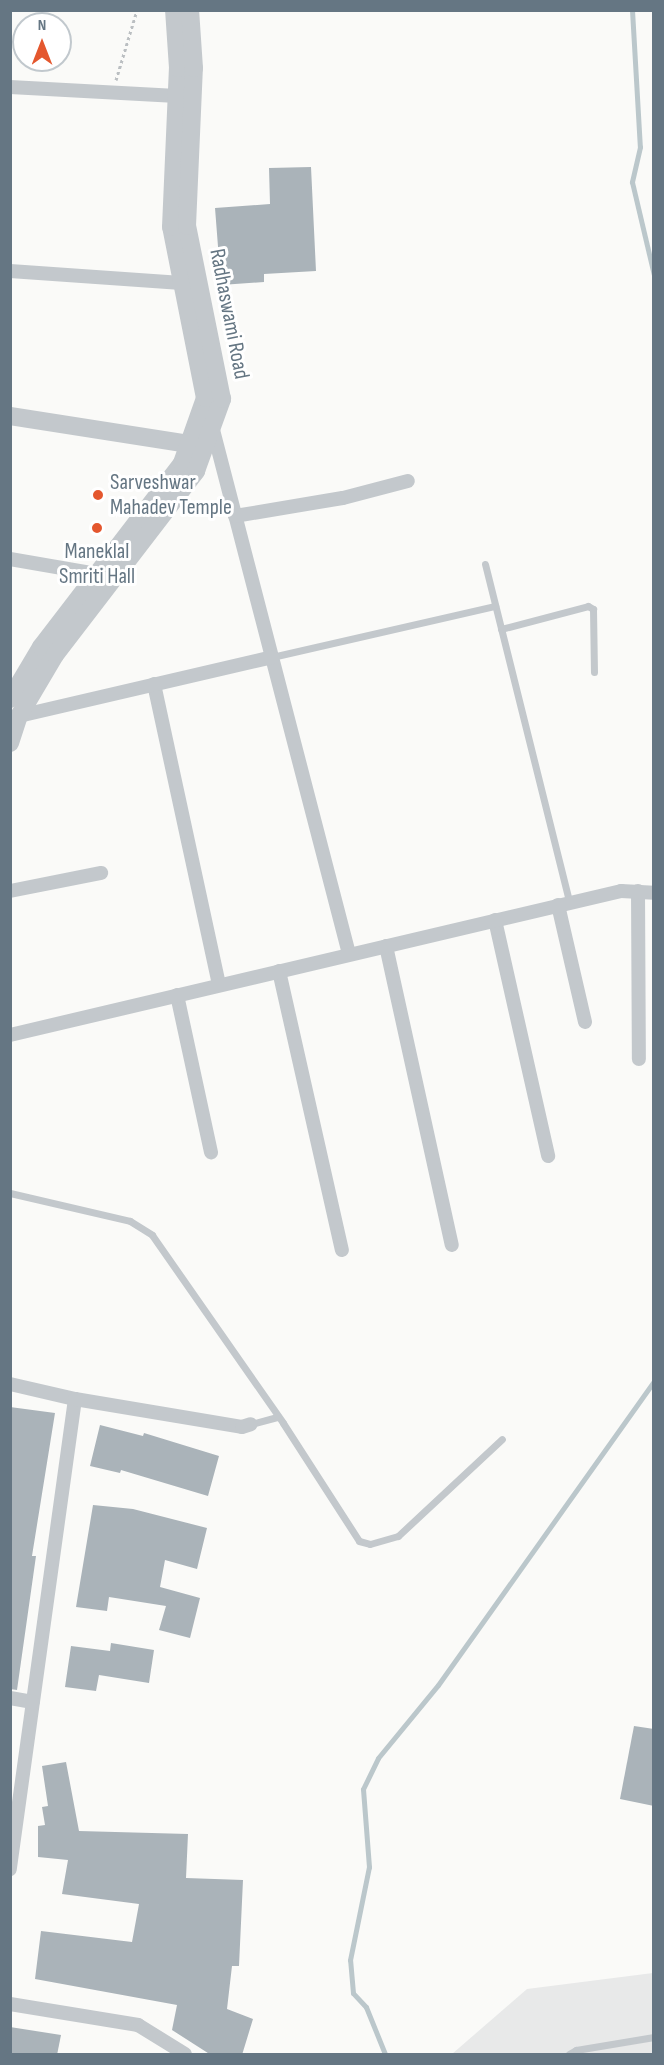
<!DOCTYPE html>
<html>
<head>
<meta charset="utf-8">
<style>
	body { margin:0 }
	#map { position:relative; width:664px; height:2065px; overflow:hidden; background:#fafaf8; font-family:"Sofia Sans Condensed",sans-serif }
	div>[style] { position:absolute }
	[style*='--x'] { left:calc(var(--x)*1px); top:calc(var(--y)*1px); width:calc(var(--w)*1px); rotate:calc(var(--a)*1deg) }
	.built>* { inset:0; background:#e8e9e9 }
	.stream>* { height:5px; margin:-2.5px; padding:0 2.5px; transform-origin:2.5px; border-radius:2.5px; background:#bbc7cb }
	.building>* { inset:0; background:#aab3b9 }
	.path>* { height:3px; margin-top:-1.5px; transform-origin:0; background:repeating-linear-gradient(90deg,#bbbfc2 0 3px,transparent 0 6px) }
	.service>* { height:7px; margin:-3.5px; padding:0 3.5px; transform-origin:3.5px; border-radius:3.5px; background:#c3c8cc }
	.minor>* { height:14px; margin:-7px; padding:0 7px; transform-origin:7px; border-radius:7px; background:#c3c8cc }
	.tertiary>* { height:18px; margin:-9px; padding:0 9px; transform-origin:9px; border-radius:9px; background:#c3c8cc }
	.dots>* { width:16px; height:16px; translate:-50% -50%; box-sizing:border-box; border:3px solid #fff; border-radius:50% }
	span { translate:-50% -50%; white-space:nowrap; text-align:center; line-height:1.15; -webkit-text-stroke:6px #fff; paint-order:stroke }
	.street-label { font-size:22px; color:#657683 }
	.poi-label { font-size:22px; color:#657683 }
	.left { translate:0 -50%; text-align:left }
	.frame { position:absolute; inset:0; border:12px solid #657683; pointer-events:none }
	.north { position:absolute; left:12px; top:12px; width:60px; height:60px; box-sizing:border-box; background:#fff; border:2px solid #c1c8cd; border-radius:50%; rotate:0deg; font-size:16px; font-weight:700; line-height:24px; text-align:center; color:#657683 }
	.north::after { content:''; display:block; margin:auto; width:21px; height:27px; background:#e4572e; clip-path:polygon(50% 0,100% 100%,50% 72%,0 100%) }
</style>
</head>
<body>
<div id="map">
	<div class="built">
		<i style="clip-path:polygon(653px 1973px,653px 2054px,452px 2054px,527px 1989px)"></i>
	</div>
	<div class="stream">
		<i style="--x:632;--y:10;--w:137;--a:86.7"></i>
		<i style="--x:640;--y:147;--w:36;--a:103"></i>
		<i style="--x:632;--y:182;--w:96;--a:76.7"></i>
		<i style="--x:385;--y:2054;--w:51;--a:-112"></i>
		<i style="--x:366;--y:2007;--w:19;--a:-133"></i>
		<i style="--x:353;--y:1993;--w:33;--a:-95"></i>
		<i style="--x:350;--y:1960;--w:95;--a:-78.5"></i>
		<i style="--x:369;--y:1867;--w:78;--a:-94.4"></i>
		<i style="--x:363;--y:1789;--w:34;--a:-64"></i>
		<i style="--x:378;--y:1758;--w:94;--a:-50.6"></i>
		<i style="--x:438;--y:1685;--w:373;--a:-54.6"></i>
	</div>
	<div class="building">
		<i style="clip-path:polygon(311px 167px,316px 271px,264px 274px,264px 282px,221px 285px,215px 208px,270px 204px,269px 168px)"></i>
		<i style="clip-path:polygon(10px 1407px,55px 1413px,32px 1556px,36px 1556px,17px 1690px,10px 1689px)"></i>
		<i style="clip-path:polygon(100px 1425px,143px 1436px,144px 1433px,219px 1456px,208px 1496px,121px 1470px,120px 1473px,90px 1466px)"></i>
		<i style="clip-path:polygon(93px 1505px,133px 1509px,207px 1528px,197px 1569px,165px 1560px,160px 1587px,200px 1598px,190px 1638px,159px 1630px,166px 1606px,109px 1597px,107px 1611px,76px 1607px)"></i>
		<i style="clip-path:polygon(111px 1643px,154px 1650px,149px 1683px,99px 1675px,96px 1691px,65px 1687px,71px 1646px,110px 1651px)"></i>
		<i style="clip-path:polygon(634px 1726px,654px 1729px,654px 1806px,620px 1799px)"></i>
		<i style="clip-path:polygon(66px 1762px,79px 1831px,188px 1834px,186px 1878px,243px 1880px,239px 1966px,232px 1966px,227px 2009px,253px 2019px,242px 2055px,211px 2055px,172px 2030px,177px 2005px,35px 1979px,41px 1931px,132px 1942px,139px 1904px,62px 1894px,68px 1860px,38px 1857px,38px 1826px,45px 1825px,42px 1807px,48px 1806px,42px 1766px)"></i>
		<i style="clip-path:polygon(10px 2027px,61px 2035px,57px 2055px,10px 2055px)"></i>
	</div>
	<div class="path">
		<i style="--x:116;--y:80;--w:73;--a:-73.3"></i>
	</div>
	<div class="service">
		<i style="--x:485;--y:564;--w:348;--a:76"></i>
		<i style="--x:501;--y:629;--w:90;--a:-14.8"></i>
		<i style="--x:588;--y:606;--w:6;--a:31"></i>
		<i style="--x:593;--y:609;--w:63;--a:89.1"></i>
		<i style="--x:272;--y:657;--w:229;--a:-12.9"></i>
		<i style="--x:10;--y:1193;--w:123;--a:13.1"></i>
		<i style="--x:130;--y:1221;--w:26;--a:32"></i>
		<i style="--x:152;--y:1235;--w:229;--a:55.1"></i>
		<i style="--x:283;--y:1423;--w:140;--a:57.2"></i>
		<i style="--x:359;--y:1541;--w:11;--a:15"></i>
		<i style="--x:370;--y:1544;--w:29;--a:-16"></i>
		<i style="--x:398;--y:1536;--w:142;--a:-43"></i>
		<i style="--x:251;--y:1424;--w:28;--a:-15"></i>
		<i style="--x:569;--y:2054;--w:8;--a:-30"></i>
		<i style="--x:576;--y:2050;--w:79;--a:-9.5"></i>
	</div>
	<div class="minor">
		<i style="--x:10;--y:87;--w:167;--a:3.1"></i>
		<i style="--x:10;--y:271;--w:172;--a:4"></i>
		<i style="--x:212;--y:426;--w:545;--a:75.45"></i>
		<i style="--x:235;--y:516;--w:109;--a:-9.5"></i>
		<i style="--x:343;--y:498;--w:67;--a:-14.7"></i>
		<i style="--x:10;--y:559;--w:88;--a:9.8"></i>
		<i style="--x:154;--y:684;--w:308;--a:77.8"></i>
		<i style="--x:19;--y:716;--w:260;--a:-13.1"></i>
		<i style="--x:10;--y:891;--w:93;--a:-11.2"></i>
		<i style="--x:638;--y:891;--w:168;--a:89.7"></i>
		<i style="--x:558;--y:905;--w:120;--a:77"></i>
		<i style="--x:495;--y:920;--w:242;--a:77.3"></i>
		<i style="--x:386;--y:946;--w:306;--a:77.6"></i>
		<i style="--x:279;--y:971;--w:286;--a:77.3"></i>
		<i style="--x:177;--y:995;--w:161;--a:77.8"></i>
		<i style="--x:10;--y:1035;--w:628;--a:-13.26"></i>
		<i style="--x:621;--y:891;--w:33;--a:3"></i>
		<i style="--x:10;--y:1384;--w:67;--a:13"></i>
		<i style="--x:75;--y:1399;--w:475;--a:97.9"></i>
		<i style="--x:75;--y:1399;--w:169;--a:9.5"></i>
		<i style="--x:242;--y:1427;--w:9;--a:-18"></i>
		<i style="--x:10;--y:1698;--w:23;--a:10"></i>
		<i style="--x:10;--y:2004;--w:130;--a:9.3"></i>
		<i style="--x:138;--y:2025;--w:55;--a:31.7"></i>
	</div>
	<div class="tertiary">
		<i style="--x:10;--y:416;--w:181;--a:8.9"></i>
		<i style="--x:10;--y:699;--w:61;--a:-59.2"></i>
		<i style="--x:41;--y:647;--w:232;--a:-52.5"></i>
		<i style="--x:182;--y:463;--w:69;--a:-70.5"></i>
		<i style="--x:205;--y:398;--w:174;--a:-101.2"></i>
		<i style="--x:171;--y:227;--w:159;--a:-87.5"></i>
		<i style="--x:178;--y:68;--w:58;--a:-93.9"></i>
		<i style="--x:10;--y:743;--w:28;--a:-72"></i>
		<i style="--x:19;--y:716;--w:71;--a:-59.5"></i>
		<i style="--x:55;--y:655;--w:232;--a:-52.5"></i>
		<i style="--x:196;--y:471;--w:77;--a:-70.1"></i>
		<i style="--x:222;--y:399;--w:177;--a:-101.4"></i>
		<i style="--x:187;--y:226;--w:158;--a:-87.5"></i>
		<i style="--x:194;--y:68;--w:58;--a:-93.9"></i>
	</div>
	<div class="dots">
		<i style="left:98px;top:495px;background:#e4572e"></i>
		<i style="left:97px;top:528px;background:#e4572e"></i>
	</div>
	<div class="street-label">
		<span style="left:229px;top:314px;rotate:79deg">Radhaswami Road</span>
	</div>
	<div class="poi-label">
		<span class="left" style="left:110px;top:495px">Sarveshwar<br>Mahadev Temple</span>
		<span style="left:97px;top:564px">Maneklal<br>Smriti Hall</span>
	</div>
	<div class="frame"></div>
	<div class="north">N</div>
</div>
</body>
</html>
